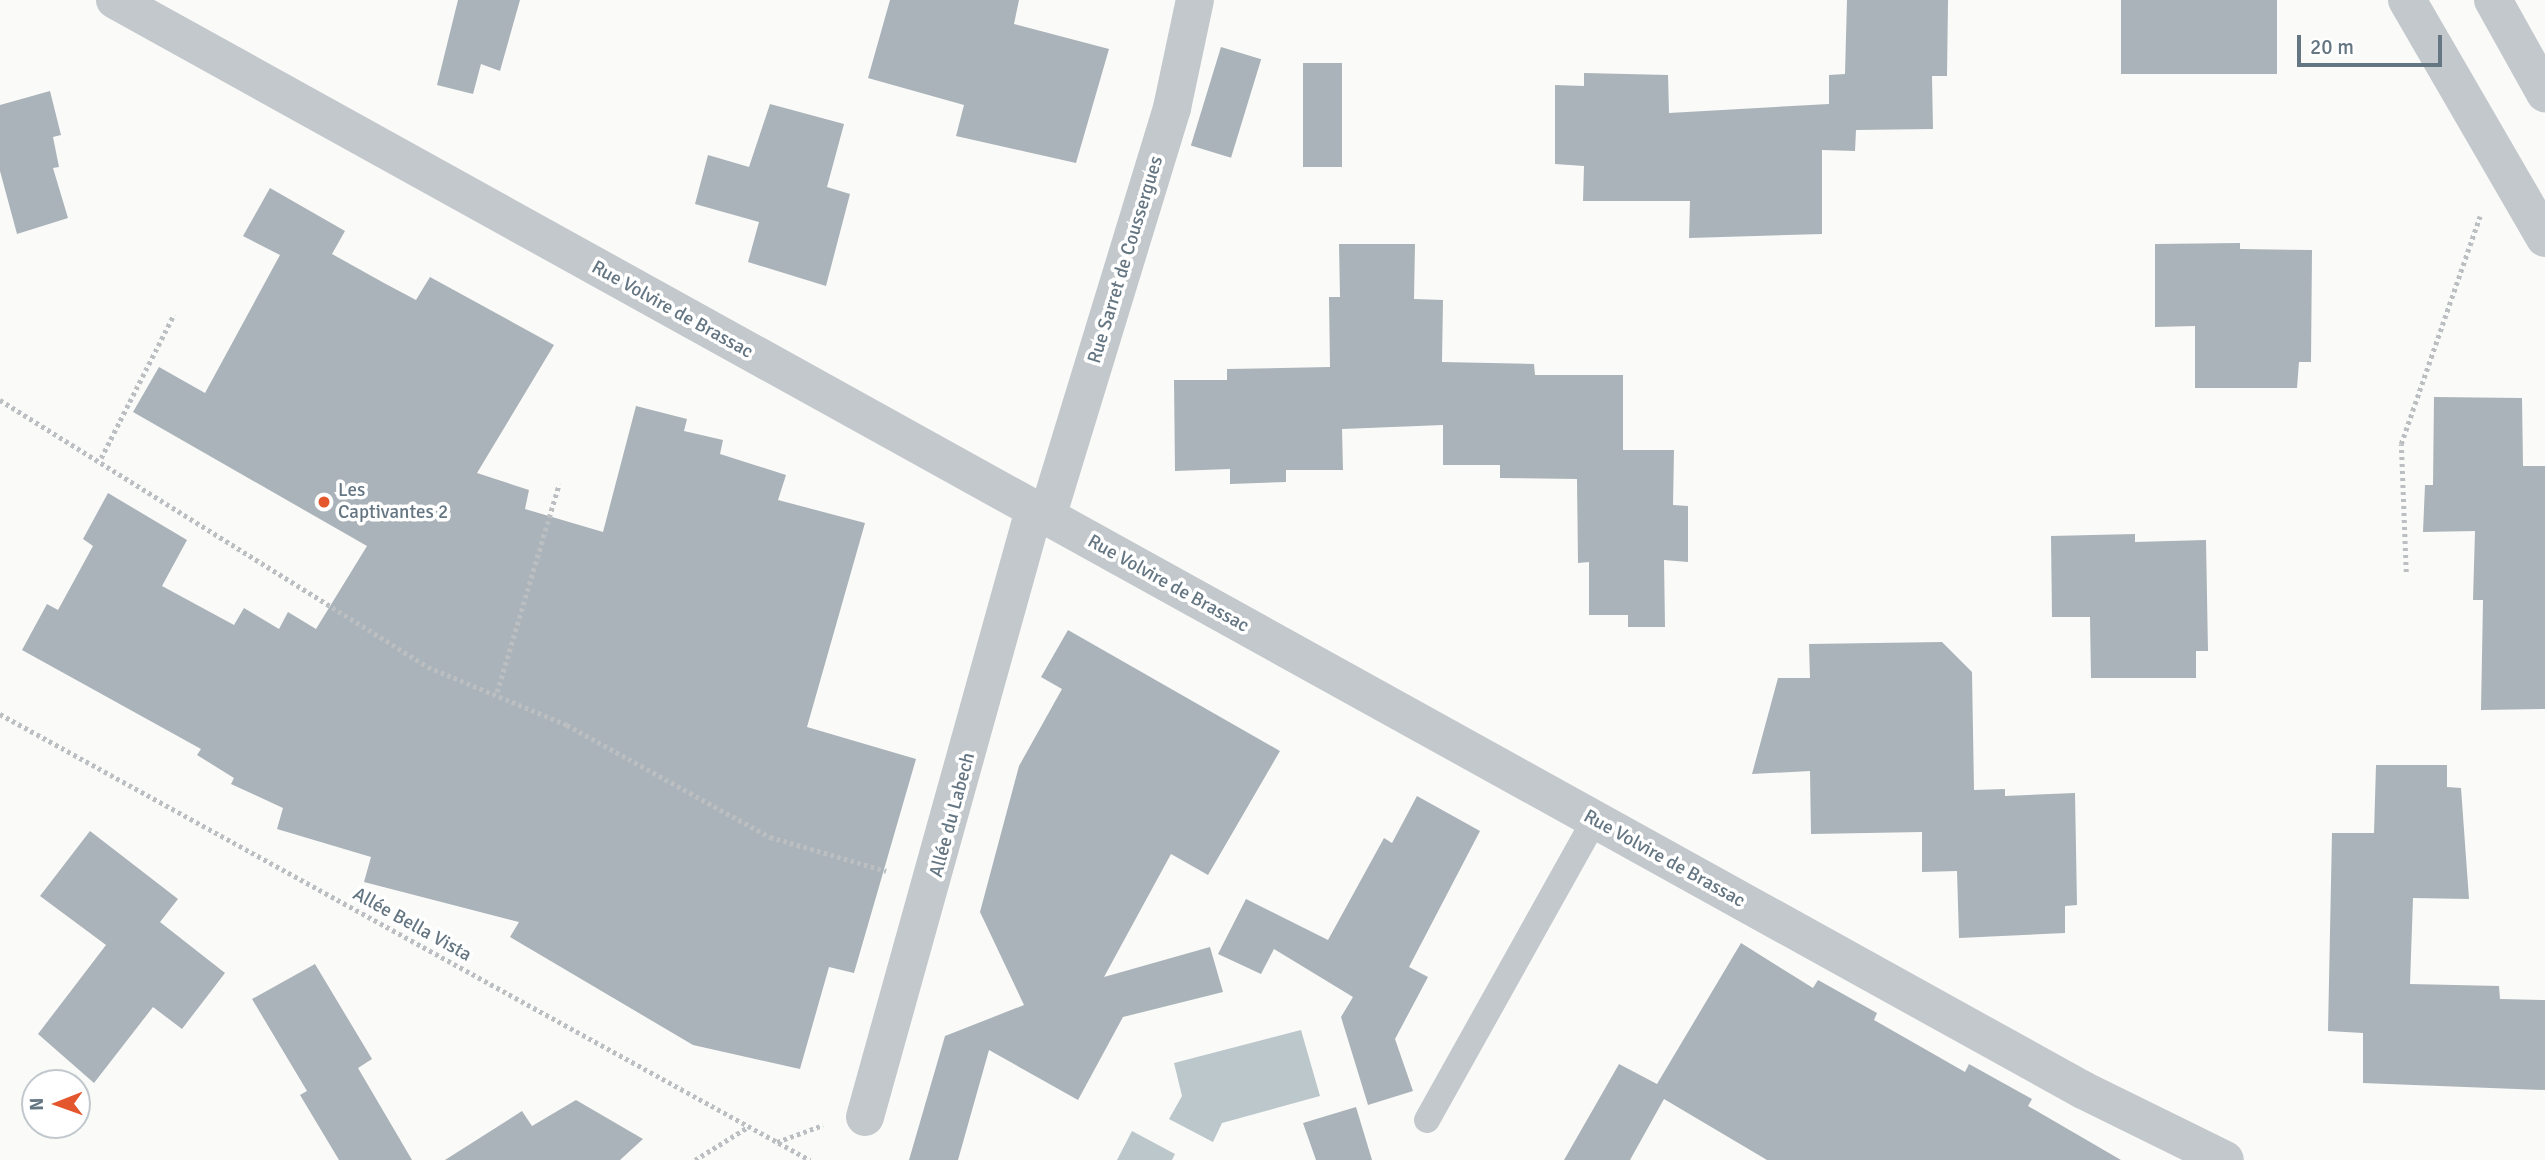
<!DOCTYPE html>
<html>
<head>
<meta charset="utf-8">
<style>
	body { margin:0 }
	#map { position:relative; width:2545px; height:1160px; overflow:hidden; background:#fafaf8; font-family:Signika,sans-serif }
	div>[style] { position:absolute }
	[style*='--x'] { left:calc(var(--x)*1px); top:calc(var(--y)*1px); width:calc(var(--w)*1px); rotate:calc(var(--a)*1deg) }
	.water>* { inset:0; background:#bbc7cb }
	.building>* { inset:0; background:#aab3b9; transform-origin:0 0 }
	.path>* { height:4.5px; margin-top:-2.25px; transform-origin:0; background:repeating-linear-gradient(90deg,#bbbfc2 0 3.5px,transparent 0 7px) }
	.service>* { height:26px; margin:-13px; padding:0 13px; transform-origin:13px; border-radius:13px; background:#c3c8cc }
	.pedestrian>* { height:38px; margin:-19px; padding:0 19px; transform-origin:19px; border-radius:19px; background:#c3c8cc }
	.minor>* { height:38px; margin:-19px; padding:0 19px; transform-origin:19px; border-radius:19px; background:#c3c8cc }
	.tertiary>* { height:38px; margin:-19px; padding:0 19px; transform-origin:19px; border-radius:19px; background:#c3c8cc }
	.dots>* { width:19px; height:19px; translate:-50% -50%; box-sizing:border-box; border:4px solid #fff; border-radius:50% }
	span { translate:-50% -50%; white-space:nowrap; text-align:center; line-height:1.15; -webkit-text-stroke:7px #fff; paint-order:stroke }
	.street-label { font-size:19px; color:#657683 }
	.poi-label { font-size:19px; color:#657683 }
	.left { translate:0 -50%; text-align:left }
	.north { position:absolute; left:21px; top:1069px; width:70px; height:70px; box-sizing:border-box; background:#fff; border:2px solid #c1c8cd; border-radius:50%; rotate:269deg; font-size:19px; font-weight:700; line-height:28px; text-align:center; color:#657683 }
	.north::after { content:''; display:block; margin:auto; width:24px; height:32px; background:#e4572e; clip-path:polygon(50% 0,100% 100%,50% 72%,0 100%) }
	.scale { position:absolute; left:2297px; top:35px; width:145px; height:32px; box-sizing:border-box; border:4px solid #657683; border-top:0; padding-left:9px; font-size:21px; line-height:24px; white-space:nowrap; color:#657683; -webkit-text-stroke:5px #fff; paint-order:stroke }
</style>
</head>
<body>
<div id="map">
	<div class="water">
		<i style="clip-path:polygon(1301px 1030px,1320px 1096px,1222px 1123px,1213px 1142px,1169px 1119px,1182px 1096px,1174px 1063px)"></i>
		<i style="clip-path:polygon(1132px 1131px,1175px 1154px,1172px 1160px,1117px 1160px)"></i>
	</div>
	<div class="building">
		<i style="clip-path:polygon(458px 0,520px 0,500px 71px,481px 64px,473px 94px,437px 85px)"></i>
		<i style="clip-path:polygon(890px 0,1019px 0,1014px 24px,1109px 49px,1076px 163px,956px 136px,964px 105px,868px 78px)"></i>
		<i style="clip-path:polygon(1847px 0,1948px 0,1947px 76px,1932px 76px,1933px 129px,1856px 130px,1855px 151px,1822px 150px,1822px 234px,1689px 238px,1690px 201px,1583px 201px,1584px 166px,1555px 164px,1555px 85px,1584px 86px,1584px 73px,1668px 75px,1669px 113px,1829px 104px,1829px 75px,1845px 74px)"></i>
		<i style="left:2121px;top:0;width:156px;height:74px"></i>
		<i style="left:1221px;top:47px;width:42px;height:103px;rotate:17deg"></i>
		<i style="left:1342px;top:63px;width:104px;height:39px;rotate:90deg"></i>
		<i style="clip-path:polygon(50px 91px,61px 135px,53px 137px,59px 167px,53px 168px,68px 218px,17px 234px,0 171px,0 105px)"></i>
		<i style="clip-path:polygon(770px 104px,844px 124px,827px 187px,850px 194px,826px 286px,748px 262px,759px 222px,695px 204px,708px 155px,749px 167px)"></i>
		<i style="clip-path:polygon(270px 188px,345px 231px,332px 254px,384px 283px,416px 300px,430px 277px,554px 345px,477px 473px,529px 490px,525px 509px,603px 532px,636px 406px,687px 419px,684px 431px,723px 440px,720px 454px,786px 475px,778px 500px,865px 523px,807px 727px,916px 759px,854px 973px,829px 967px,800px 1069px,693px 1045px,510px 937px,519px 922px,364px 882px,371px 857px,277px 829px,283px 808px,231px 784px,234px 778px,197px 755px,201px 749px,22px 650px,47px 604px,58px 610px,93px 546px,83px 539px,108px 493px,187px 540px,162px 586px,234px 625px,244px 608px,279px 629px,288px 612px,316px 629px,367px 546px,133px 412px,159px 367px,205px 393px,280px 255px,243px 236px)"></i>
		<i style="clip-path:polygon(2240px 243px,2240px 249px,2312px 250px,2311px 362px,2299px 362px,2297px 388px,2195px 388px,2195px 326px,2155px 327px,2155px 244px)"></i>
		<i style="clip-path:polygon(1339px 244px,1415px 244px,1414px 299px,1443px 300px,1442px 362px,1534px 364px,1535px 375px,1623px 375px,1623px 450px,1674px 450px,1673px 505px,1688px 506px,1688px 562px,1664px 560px,1665px 627px,1628px 627px,1628px 615px,1589px 615px,1589px 562px,1578px 563px,1577px 479px,1500px 478px,1500px 465px,1443px 465px,1443px 425px,1342px 429px,1343px 470px,1286px 470px,1286px 482px,1230px 484px,1230px 469px,1175px 471px,1174px 380px,1227px 380px,1227px 369px,1330px 367px,1329px 297px,1340px 297px)"></i>
		<i style="clip-path:polygon(2434px 397px,2522px 398px,2523px 466px,2545px 466px,2545px 709px,2481px 710px,2483px 600px,2473px 600px,2475px 531px,2423px 532px,2425px 485px,2433px 485px)"></i>
		<i style="clip-path:polygon(2135px 534px,2135px 542px,2206px 540px,2208px 651px,2196px 651px,2196px 678px,2091px 678px,2090px 617px,2052px 617px,2051px 536px)"></i>
		<i style="clip-path:polygon(1068px 630px,1280px 751px,1208px 875px,1171px 854px,1104px 977px,1210px 947px,1223px 992px,1123px 1017px,1078px 1100px,989px 1050px,958px 1160px,909px 1160px,945px 1036px,1024px 1005px,980px 912px,1019px 766px,1062px 689px,1041px 677px)"></i>
		<i style="clip-path:polygon(1942px 642px,1972px 672px,1974px 790px,2005px 789px,2005px 796px,2075px 793px,2077px 905px,2065px 906px,2065px 933px,1959px 938px,1957px 871px,1922px 872px,1922px 832px,1811px 834px,1810px 771px,1752px 774px,1778px 678px,1810px 678px,1809px 644px)"></i>
		<i style="clip-path:polygon(2376px 765px,2447px 765px,2447px 787px,2461px 788px,2469px 899px,2413px 898px,2410px 984px,2499px 986px,2500px 999px,2545px 1000px,2545px 1090px,2363px 1083px,2363px 1033px,2328px 1031px,2332px 833px,2374px 833px)"></i>
		<i style="clip-path:polygon(1417px 796px,1480px 831px,1409px 967px,1428px 977px,1395px 1039px,1413px 1091px,1368px 1105px,1341px 1017px,1353px 997px,1274px 949px,1261px 974px,1218px 954px,1246px 899px,1328px 940px,1384px 838px,1392px 843px)"></i>
		<i style="clip-path:polygon(90px 831px,178px 899px,160px 922px,225px 973px,182px 1029px,153px 1007px,94px 1083px,38px 1034px,106px 945px,40px 896px)"></i>
		<i style="clip-path:polygon(1741px 943px,1813px 988px,1818px 980px,1877px 1013px,1874px 1020px,1965px 1072px,1969px 1064px,2032px 1099px,2028px 1106px,2121px 1160px,1767px 1160px,1664px 1099px,1630px 1160px,1564px 1160px,1619px 1064px,1657px 1084px)"></i>
		<i style="clip-path:polygon(315px 964px,372px 1059px,358px 1068px,412px 1160px,339px 1160px,300px 1095px,307px 1091px,252px 999px)"></i>
		<i style="clip-path:polygon(576px 1100px,643px 1139px,620px 1160px,445px 1160px,522px 1111px,532px 1126px)"></i>
		<i style="clip-path:polygon(1356px 1107px,1372px 1160px,1316px 1160px,1303px 1123px)"></i>
	</div>
	<div class="path">
		<i style="--x:0;--y:400;--w:504;--a:31.96"></i>
		<i style="--x:428;--y:667;--w:151;--a:22.6"></i>
		<i style="--x:567;--y:725;--w:232;--a:28.9"></i>
		<i style="--x:770;--y:837;--w:121;--a:16.3"></i>
		<i style="--x:101;--y:458;--w:161;--a:-63.1"></i>
		<i style="--x:2406;--y:572;--w:128;--a:-92.2"></i>
		<i style="--x:2401;--y:444;--w:241;--a:-70.9"></i>
		<i style="--x:497;--y:692;--w:217;--a:-73.4"></i>
		<i style="--x:0;--y:714;--w:925;--a:28.84"></i>
		<i style="--x:777;--y:1142;--w:49;--a:-20.3"></i>
		<i style="--x:695;--y:1160;--w:62;--a:-31.9"></i>
	</div>
	<div class="service">
		<i style="--x:1427;--y:1120;--w:344;--a:-60.8"></i>
	</div>
	<div class="pedestrian">
		<i style="--x:865;--y:1117;--w:630;--a:-74.44"></i>
	</div>
	<div class="minor">
		<i style="--x:115;--y:0;--w:2250;--a:28.98"></i>
		<i style="--x:2083;--y:1090;--w:158;--a:26.2"></i>
		<i style="--x:1047;--y:517;--w:428;--a:-73"></i>
		<i style="--x:1172;--y:108;--w:110;--a:-78"></i>
	</div>
	<div class="tertiary">
		<i style="--x:2407;--y:0;--w:275;--a:59.9"></i>
		<i style="--x:2493;--y:0;--w:107;--a:60.8"></i>
	</div>
	<div class="dots">
		<i style="left:324px;top:502px;background:#e4572e"></i>
	</div>
	<div class="street-label">
		<span style="left:1126px;top:260px;rotate:-73deg">Rue Sarret de Coussergues</span>
		<span style="left:672px;top:310px;rotate:29deg">Rue Volvire de Brassac</span>
		<span style="left:1168px;top:584px;rotate:29deg">Rue Volvire de Brassac</span>
		<span style="left:953px;top:815px;rotate:-75deg">Allée du Labech</span>
		<span style="left:1664px;top:859px;rotate:29deg">Rue Volvire de Brassac</span>
		<span style="left:412px;top:925px;rotate:29deg">Allée Bella Vista</span>
	</div>
	<div class="poi-label">
		<span class="left" style="left:338px;top:502px">Les<br>Captivantes 2</span>
	</div>
	<div class="north">N</div>
	<div class="scale">20 m</div>
</div>
</body>
</html>
